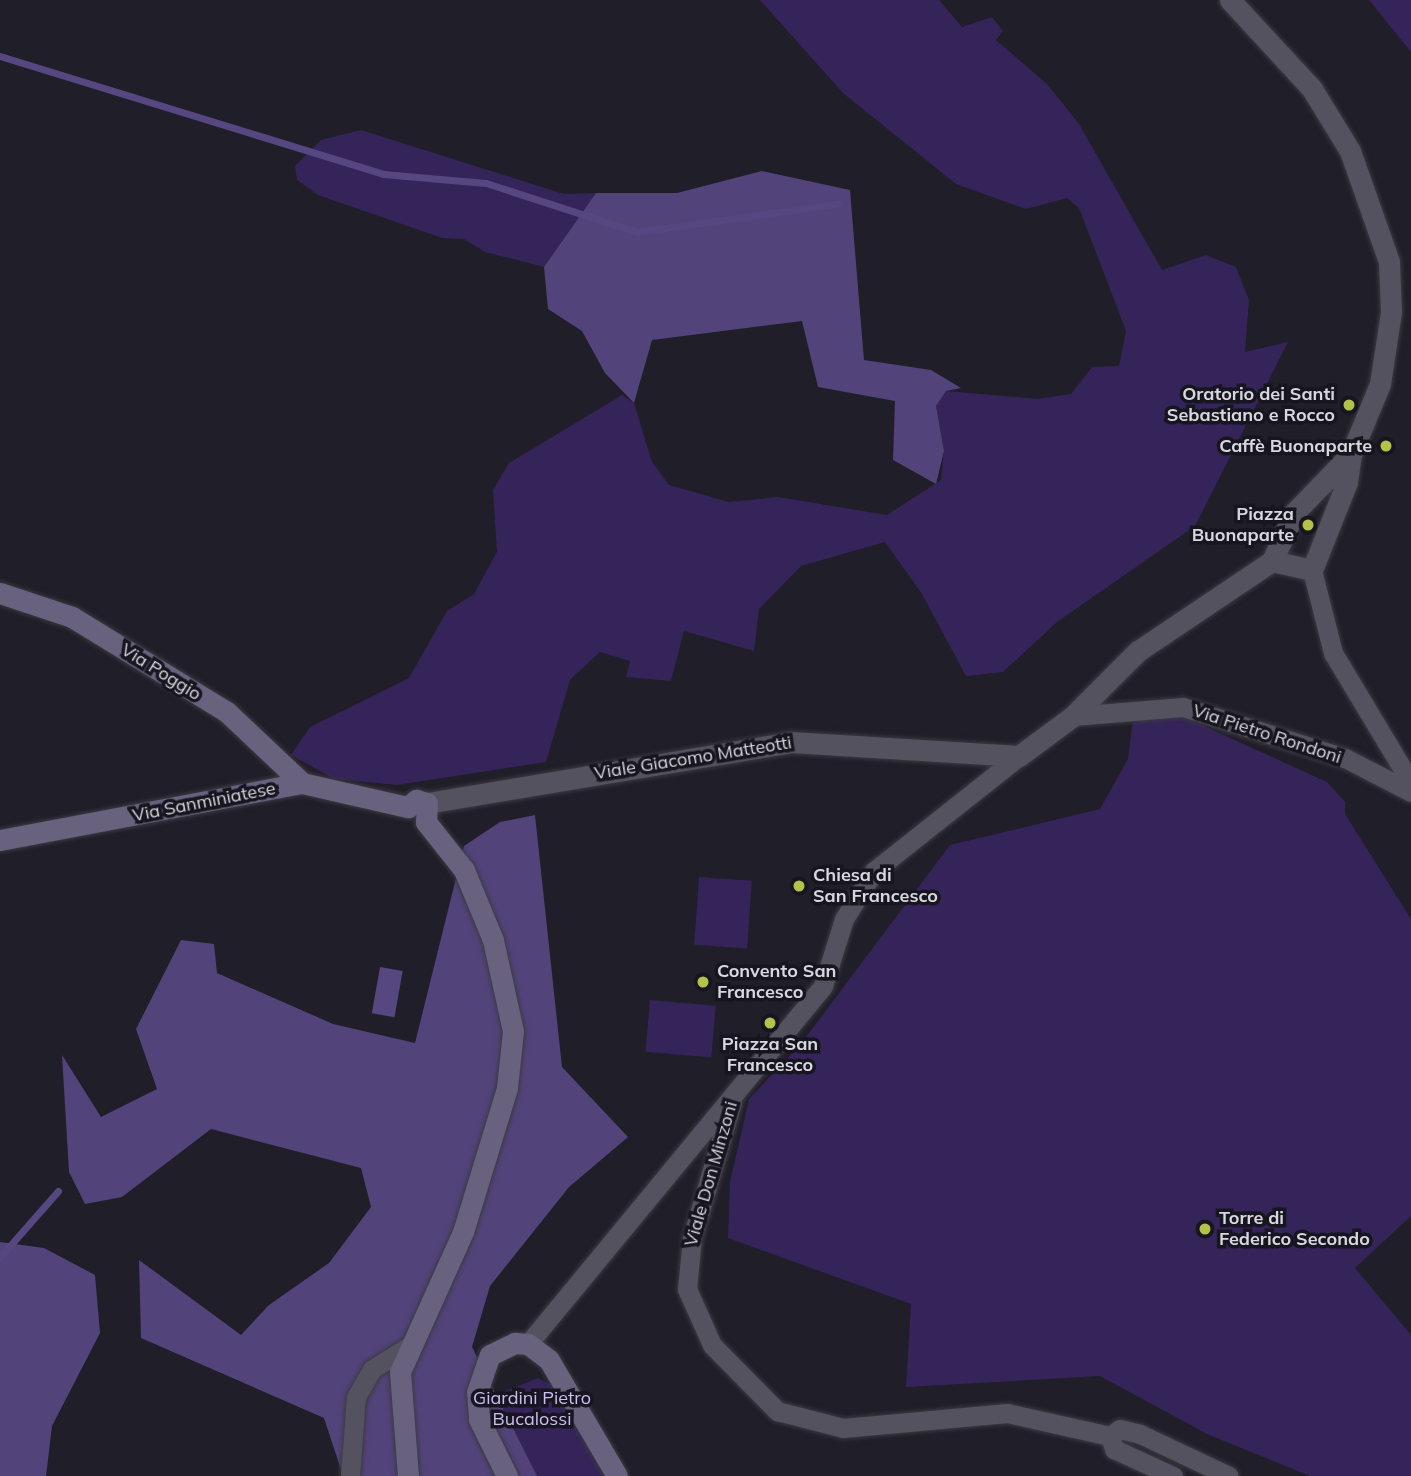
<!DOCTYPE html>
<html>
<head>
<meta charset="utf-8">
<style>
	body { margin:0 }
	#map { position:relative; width:1411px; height:1476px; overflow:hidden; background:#201e28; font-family:Mulish,sans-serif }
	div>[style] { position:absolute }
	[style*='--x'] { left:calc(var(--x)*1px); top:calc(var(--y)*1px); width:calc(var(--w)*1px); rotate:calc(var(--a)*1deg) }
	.green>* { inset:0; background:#352459; transform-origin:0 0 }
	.forest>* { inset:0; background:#53437b }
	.water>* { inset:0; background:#574780; transform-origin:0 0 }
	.stream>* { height:7px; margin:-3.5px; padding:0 3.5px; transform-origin:3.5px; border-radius:3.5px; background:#574780 }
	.roads { filter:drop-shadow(0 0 2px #3b3a42) drop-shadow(0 0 2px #3b3a42) }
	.minor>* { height:19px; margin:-9.5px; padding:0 9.5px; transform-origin:9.5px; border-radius:9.5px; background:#54525e }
	.tertiary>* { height:21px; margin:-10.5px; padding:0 10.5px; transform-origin:10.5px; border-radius:10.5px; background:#54525e }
	.secondary>* { height:21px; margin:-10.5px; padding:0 10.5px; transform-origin:10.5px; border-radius:10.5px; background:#68627f }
	.dots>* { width:19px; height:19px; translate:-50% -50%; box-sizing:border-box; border:4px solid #17151f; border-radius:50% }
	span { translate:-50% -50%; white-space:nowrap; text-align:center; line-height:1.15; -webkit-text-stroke:7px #17151f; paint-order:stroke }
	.poi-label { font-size:18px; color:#d8d7de; font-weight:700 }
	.right { translate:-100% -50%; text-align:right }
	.left { translate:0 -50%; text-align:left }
	.street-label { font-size:18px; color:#d8d7de }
	.park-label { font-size:18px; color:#cabef2 }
</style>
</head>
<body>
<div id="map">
	<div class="green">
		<i style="clip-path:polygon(760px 0,939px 0,962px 27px,992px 17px,1003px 31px,996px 40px,1048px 85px,1079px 124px,1162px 270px,1206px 255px,1236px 267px,1249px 300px,1245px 352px,1288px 342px,1195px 526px,1057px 622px,1003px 672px,966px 676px,922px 594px,885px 542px,801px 566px,759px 609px,754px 651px,684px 631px,671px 681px,626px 677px,630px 661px,600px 652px,570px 680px,546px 762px,397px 785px,334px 779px,291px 755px,310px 727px,409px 678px,447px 611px,474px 594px,497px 552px,493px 490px,509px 463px,622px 395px,634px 403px,652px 462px,669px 485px,729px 502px,778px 497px,887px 515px,941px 480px,944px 451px,936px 406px,946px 391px,1038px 399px,1071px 394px,1092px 367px,1119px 366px,1126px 331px,1079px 208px,1067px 198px,1026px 209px,956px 184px,843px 93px)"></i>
		<i style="clip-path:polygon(1369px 0,1411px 0,1411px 52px)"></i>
		<i style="clip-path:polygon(361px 130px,564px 194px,596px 193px,544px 267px,485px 252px,464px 239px,442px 238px,318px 195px,297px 180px,295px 166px,321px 140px)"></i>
		<i style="clip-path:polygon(1182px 716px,1327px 782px,1345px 802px,1345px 814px,1411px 919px,1411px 1216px,1355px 1268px,1411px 1335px,1411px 1476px,1310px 1476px,1207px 1434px,1100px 1376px,906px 1387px,911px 1304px,728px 1238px,730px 1182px,749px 1099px,800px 1045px,950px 845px,1100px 809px,1128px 759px,1133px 718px)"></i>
		<i style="left:699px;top:877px;width:53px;height:68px;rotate:4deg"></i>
		<i style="left:650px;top:1000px;width:66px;height:52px;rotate:5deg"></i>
		<i style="clip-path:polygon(538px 1378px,553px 1386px,608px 1476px,537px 1476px,501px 1415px,503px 1392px)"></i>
	</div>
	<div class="forest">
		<i style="clip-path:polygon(762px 171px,850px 190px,864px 360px,931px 370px,961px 388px,946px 391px,936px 406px,944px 451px,936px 484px,893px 460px,895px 401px,818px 387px,802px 321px,652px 340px,634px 403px,605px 373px,582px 331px,548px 309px,544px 267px,596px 193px,677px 193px)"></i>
		<i style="clip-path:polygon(535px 815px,562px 1067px,628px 1137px,569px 1187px,490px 1286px,472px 1347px,537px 1476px,343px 1476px,324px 1418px,141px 1338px,139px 1260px,241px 1335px,269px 1305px,329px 1263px,371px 1207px,361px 1168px,211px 1129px,122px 1197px,85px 1204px,69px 1172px,62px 1055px,101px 1117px,157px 1089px,136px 1029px,181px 940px,214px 944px,217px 973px,333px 1024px,415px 1043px,464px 846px,500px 822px)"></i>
		<i style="clip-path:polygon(0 1242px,44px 1248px,95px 1275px,100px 1333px,52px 1426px,46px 1476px,0 1476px)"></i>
	</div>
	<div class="water">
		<i style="left:380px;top:967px;width:23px;height:47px;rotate:10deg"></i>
	</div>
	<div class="stream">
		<i style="--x:0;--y:56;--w:401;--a:17.1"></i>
		<i style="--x:383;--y:174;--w:103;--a:5"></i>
		<i style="--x:486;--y:183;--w:159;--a:18"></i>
		<i style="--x:637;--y:232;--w:202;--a:-8"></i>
		<i style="--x:0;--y:1257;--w:88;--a:-48.7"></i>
	</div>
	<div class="roads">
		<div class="minor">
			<i style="--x:1312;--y:570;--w:86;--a:75.8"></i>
			<i style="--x:1333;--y:653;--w:152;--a:59"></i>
			<i style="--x:1073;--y:716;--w:110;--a:-4.7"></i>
			<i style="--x:1183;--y:707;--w:170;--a:17.5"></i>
			<i style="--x:1345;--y:758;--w:74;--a:27.3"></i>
			<i style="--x:732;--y:1102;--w:142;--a:106.4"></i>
			<i style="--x:692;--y:1238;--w:51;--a:95.6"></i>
			<i style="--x:687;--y:1289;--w:61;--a:65.9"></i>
			<i style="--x:712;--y:1345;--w:93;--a:45.4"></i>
			<i style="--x:777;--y:1411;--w:68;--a:14.4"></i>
			<i style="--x:843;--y:1428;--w:165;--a:-5.2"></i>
			<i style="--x:1007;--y:1413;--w:106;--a:12.6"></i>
			<i style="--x:528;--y:1344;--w:464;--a:-50.5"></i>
			<i style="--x:823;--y:986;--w:70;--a:-72.6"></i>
			<i style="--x:844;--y:919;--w:57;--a:-58"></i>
			<i style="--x:874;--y:871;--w:185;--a:-38.4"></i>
			<i style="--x:1110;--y:1436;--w:12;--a:-35"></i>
			<i style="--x:1120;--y:1429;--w:21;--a:14"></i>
			<i style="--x:1140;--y:1434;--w:98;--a:25.3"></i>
			<i style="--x:1110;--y:1436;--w:14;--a:73"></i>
			<i style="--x:1114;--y:1449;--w:65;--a:24.6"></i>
			<i style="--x:350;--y:1476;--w:79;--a:-85.7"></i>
			<i style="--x:356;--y:1397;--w:32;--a:-60"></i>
			<i style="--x:372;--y:1369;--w:46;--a:-31.6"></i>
		</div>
		<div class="tertiary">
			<i style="--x:1230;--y:0;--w:121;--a:47.3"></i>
			<i style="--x:1312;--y:89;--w:73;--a:58.5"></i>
			<i style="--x:1350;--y:151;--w:118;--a:70.6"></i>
			<i style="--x:1389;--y:262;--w:50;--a:87.7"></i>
			<i style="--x:1391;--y:312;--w:73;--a:98.7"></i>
			<i style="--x:1380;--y:384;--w:76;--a:112.5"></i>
			<i style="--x:1351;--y:454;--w:28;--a:98"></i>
			<i style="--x:1347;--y:482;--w:95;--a:111.7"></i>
			<i style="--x:1312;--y:570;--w:41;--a:-167.3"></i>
			<i style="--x:1272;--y:561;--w:53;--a:-65.4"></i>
			<i style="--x:1294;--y:513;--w:82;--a:-46"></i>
			<i style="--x:427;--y:803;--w:369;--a:-9.5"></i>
			<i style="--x:791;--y:742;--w:228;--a:3.5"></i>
			<i style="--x:1019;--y:756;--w:67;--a:-36.5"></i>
			<i style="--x:1073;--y:716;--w:92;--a:-45"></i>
			<i style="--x:1138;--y:651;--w:161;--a:-33.9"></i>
		</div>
		<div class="secondary">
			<i style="--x:0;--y:593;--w:76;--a:18.4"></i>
			<i style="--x:72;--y:617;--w:182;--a:31.5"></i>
			<i style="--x:227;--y:712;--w:103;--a:43.4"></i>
			<i style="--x:408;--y:807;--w:11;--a:-41"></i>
			<i style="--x:416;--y:800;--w:11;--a:15"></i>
			<i style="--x:427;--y:803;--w:19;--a:93"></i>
			<i style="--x:0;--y:840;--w:307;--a:-10.7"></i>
			<i style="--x:302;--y:783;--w:109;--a:12.8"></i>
			<i style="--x:408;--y:1476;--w:104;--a:-94.4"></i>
			<i style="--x:400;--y:1372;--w:154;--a:-65.8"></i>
			<i style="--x:463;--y:1232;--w:151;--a:-73"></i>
			<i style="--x:507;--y:1088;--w:57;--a:-84"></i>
			<i style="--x:513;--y:1031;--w:93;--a:-102.4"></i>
			<i style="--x:493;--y:940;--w:76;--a:-112.5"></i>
			<i style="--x:464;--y:870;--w:61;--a:-128.4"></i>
			<i style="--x:507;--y:1476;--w:64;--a:-116.2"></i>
			<i style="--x:479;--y:1419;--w:27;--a:-94"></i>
			<i style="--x:477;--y:1392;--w:39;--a:-71"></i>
			<i style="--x:490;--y:1355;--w:28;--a:-26"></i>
			<i style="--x:515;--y:1343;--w:13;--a:4"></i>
			<i style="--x:528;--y:1344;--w:26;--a:37"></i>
			<i style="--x:549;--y:1360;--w:134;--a:59.6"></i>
		</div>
	</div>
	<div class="dots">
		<i style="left:1349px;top:405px;background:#b5c24a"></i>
		<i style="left:1386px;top:446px;background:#b5c24a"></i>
		<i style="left:1308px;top:525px;background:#b5c24a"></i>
		<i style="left:799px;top:886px;background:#b5c24a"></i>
		<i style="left:703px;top:982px;background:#b5c24a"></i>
		<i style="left:770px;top:1023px;background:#b5c24a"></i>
		<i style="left:1205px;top:1229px;background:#b5c24a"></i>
	</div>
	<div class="poi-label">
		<span class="right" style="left:1335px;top:405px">Oratorio dei Santi<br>Sebastiano e Rocco</span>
		<span class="right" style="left:1372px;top:446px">Caffè Buonaparte</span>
		<span class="right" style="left:1294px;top:525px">Piazza<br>Buonaparte</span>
		<span class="left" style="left:813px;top:886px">Chiesa di<br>San Francesco</span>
		<span class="left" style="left:717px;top:982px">Convento San<br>Francesco</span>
		<span style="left:770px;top:1055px">Piazza San<br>Francesco</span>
		<span class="left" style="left:1219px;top:1229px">Torre di<br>Federico Secondo</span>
	</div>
	<div class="street-label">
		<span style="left:161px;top:672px;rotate:32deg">Via Poggio</span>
		<span style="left:1267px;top:734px;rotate:18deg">Via Pietro Rondoni</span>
		<span style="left:693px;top:758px;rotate:-9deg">Viale Giacomo Matteotti</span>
		<span style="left:204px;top:802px;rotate:-11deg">Via Sanminiatese</span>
		<span style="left:711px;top:1174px;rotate:-74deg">Viale Don Minzoni</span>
	</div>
	<div class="park-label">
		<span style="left:532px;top:1409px">Giardini Pietro<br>Bucalossi</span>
	</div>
</div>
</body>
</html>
